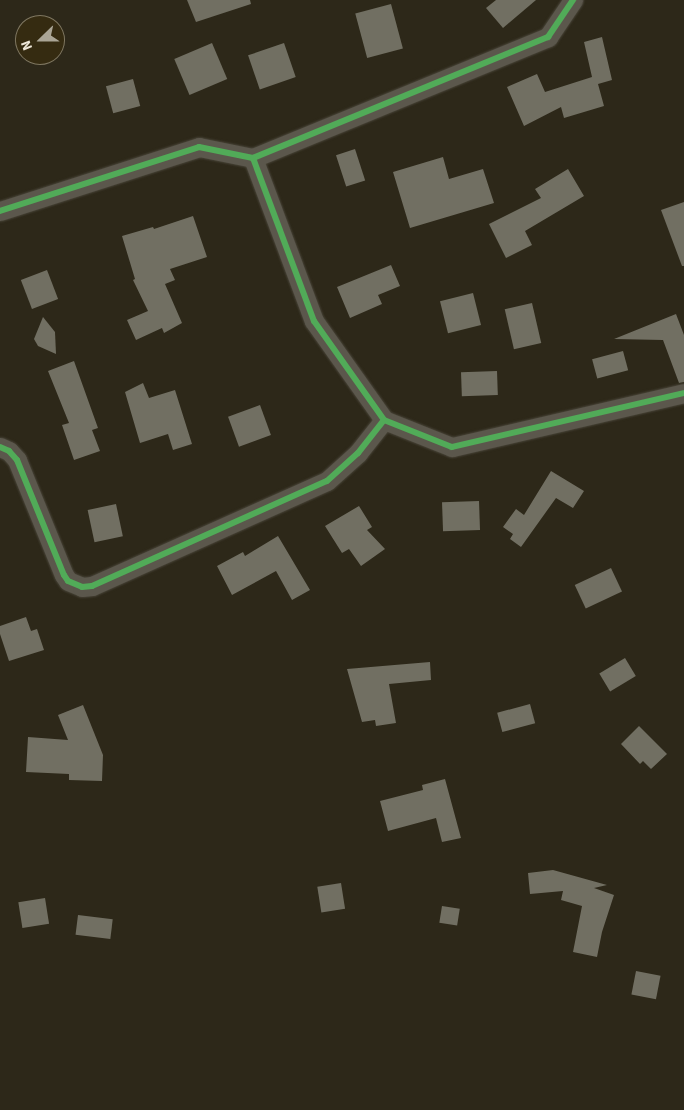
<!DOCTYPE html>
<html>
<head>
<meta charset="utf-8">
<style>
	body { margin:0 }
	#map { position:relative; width:684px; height:1110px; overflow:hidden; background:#2d2819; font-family:"Source Sans 3",sans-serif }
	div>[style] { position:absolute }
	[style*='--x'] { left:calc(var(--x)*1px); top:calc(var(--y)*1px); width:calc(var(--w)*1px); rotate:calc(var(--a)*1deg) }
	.building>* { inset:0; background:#716f62; transform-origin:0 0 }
	.roads { filter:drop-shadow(0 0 1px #484438) drop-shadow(0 0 1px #484438) }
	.minor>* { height:19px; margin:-9.5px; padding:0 9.5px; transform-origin:9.5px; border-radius:9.5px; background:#5b574c }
	.cycleway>* { height:6px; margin:-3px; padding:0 3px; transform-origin:3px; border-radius:3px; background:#51ab58 }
	span { translate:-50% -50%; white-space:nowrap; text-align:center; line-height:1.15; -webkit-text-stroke:5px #352b11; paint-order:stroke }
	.north { position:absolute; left:15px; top:15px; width:50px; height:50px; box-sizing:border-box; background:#352b11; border:1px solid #7f7761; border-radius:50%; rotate:248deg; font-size:14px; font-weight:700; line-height:20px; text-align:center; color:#eee8d9 }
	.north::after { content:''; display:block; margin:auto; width:18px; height:22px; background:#aaa596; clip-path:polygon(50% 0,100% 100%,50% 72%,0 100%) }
</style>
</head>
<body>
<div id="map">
	<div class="building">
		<i style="clip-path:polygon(187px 0,250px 0,251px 4px,196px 22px)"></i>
		<i style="clip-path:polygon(496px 0,536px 0,503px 28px,486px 8px)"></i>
		<i style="left:391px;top:4px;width:46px;height:37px;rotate:75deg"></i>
		<i style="clip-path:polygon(602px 37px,612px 80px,598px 84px,604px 106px,564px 118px,561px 107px,524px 126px,507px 87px,537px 74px,545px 92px,592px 77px,584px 42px)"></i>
		<i style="left:212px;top:43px;width:39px;height:41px;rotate:67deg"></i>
		<i style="left:284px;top:43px;width:36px;height:38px;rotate:71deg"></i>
		<i style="left:133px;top:79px;width:28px;height:28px;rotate:75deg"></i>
		<i style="left:355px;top:149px;width:33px;height:20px;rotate:72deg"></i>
		<i style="clip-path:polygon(443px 157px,449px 179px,483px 169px,494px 203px,410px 228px,393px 172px)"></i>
		<i style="clip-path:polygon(568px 169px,584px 196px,525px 231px,532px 245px,506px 258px,489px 224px,541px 198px,535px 189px)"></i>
		<i style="clip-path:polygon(684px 202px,684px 266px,682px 266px,661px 210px)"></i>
		<i style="clip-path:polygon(193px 216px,207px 257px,170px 269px,175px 280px,165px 284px,182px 323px,164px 333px,162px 328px,136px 340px,127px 320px,148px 311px,133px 280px,135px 279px,122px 236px,153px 227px,154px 229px)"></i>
		<i style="clip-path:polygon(391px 265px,400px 286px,378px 295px,382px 304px,350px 318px,337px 287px)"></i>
		<i style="left:47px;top:270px;width:31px;height:28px;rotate:69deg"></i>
		<i style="left:473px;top:293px;width:33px;height:34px;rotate:76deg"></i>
		<i style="left:532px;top:303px;width:41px;height:28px;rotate:77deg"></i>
		<i style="clip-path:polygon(676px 314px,684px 335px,684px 382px,679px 383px,663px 340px,614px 339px)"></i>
		<i style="clip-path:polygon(43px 317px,55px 332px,56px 354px,38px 346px,34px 339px)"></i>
		<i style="left:623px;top:351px;width:20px;height:32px;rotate:75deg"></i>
		<i style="clip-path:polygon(74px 361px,98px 428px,92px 430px,100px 451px,74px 460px,62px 425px,69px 423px,48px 371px)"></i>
		<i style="left:497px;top:371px;width:24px;height:36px;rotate:88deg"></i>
		<i style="clip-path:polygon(143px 383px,149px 398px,175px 390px,192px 444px,173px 450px,168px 434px,140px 443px,125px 392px)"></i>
		<i style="left:260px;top:405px;width:32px;height:34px;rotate:70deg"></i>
		<i style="clip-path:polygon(551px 471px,584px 491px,573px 508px,556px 498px,521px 547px,510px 539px,513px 534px,503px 527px,516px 509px,524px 515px)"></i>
		<i style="left:479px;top:501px;width:29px;height:37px;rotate:88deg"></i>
		<i style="left:116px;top:504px;width:33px;height:29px;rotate:78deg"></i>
		<i style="clip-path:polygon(359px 506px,372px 527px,367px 530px,385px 549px,361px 566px,349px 549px,342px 553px,325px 526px)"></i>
		<i style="clip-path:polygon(278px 536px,310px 590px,292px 600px,276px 571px,232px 595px,217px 566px,243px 552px,245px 556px)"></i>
		<i style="left:611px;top:568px;width:26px;height:40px;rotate:65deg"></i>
		<i style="clip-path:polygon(26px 617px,31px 631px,37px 629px,44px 650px,9px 661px,0 634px,0 626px)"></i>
		<i style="left:625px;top:658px;width:21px;height:30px;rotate:59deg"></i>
		<i style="clip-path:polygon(430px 662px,431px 680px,389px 684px,396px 723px,376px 726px,375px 720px,362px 722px,347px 669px)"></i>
		<i style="left:530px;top:704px;width:20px;height:34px;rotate:75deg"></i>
		<i style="clip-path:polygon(83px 705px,103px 755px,102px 781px,69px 780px,69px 774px,26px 772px,28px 737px,68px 740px,58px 715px)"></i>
		<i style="clip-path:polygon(639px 726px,667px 754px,651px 769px,643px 761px,640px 764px,621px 744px)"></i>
		<i style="clip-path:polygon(445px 779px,461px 838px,442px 842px,436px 818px,388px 831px,380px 801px,423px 790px,422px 785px)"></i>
		<i style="clip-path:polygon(553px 870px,607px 885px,594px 888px,614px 895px,602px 932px,597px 957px,573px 952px,582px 906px,561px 900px,563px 891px,530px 894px,528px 873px)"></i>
		<i style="left:341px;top:883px;width:26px;height:24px;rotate:81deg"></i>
		<i style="left:45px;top:898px;width:26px;height:27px;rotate:81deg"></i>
		<i style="left:442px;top:906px;width:18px;height:17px;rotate:9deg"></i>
		<i style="left:78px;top:915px;width:35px;height:20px;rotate:7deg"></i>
		<i style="left:636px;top:971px;width:25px;height:24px;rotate:11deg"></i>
	</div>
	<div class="roads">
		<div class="minor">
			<i style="--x:253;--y:158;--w:319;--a:-22.3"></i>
			<i style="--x:548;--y:37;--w:45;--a:-56"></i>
			<i style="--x:0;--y:211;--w:209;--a:-17.8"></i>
			<i style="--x:199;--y:147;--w:55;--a:11.5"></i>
			<i style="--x:253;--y:158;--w:174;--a:69.5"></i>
			<i style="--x:314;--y:321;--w:121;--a:54.7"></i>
			<i style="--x:384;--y:420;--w:73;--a:21.7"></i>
			<i style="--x:452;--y:447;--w:238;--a:-13.1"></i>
			<i style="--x:0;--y:447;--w:10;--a:24"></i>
			<i style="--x:9;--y:451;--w:12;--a:48"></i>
			<i style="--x:17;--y:460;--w:124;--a:67.8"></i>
			<i style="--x:64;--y:575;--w:7;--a:56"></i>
			<i style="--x:68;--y:581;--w:15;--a:23"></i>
			<i style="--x:82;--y:587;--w:10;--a:-6"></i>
			<i style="--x:92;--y:586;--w:257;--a:-24.1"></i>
			<i style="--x:327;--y:481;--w:42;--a:-42.1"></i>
			<i style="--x:358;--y:453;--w:42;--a:-51.8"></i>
		</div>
	</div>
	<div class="cycleway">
		<i style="--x:253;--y:158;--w:319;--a:-22.3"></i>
		<i style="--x:548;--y:37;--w:45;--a:-56"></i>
		<i style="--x:0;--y:211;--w:209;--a:-17.8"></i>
		<i style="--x:199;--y:147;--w:55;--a:11.5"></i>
		<i style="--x:253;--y:158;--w:174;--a:69.5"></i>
		<i style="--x:314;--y:321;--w:121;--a:54.7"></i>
		<i style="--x:384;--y:420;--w:73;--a:21.7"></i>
		<i style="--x:452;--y:447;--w:238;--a:-13.1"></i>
		<i style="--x:0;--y:447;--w:10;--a:24"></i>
		<i style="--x:9;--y:451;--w:12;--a:48"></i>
		<i style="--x:17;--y:460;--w:124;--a:67.8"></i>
		<i style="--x:64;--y:575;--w:7;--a:56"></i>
		<i style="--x:68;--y:581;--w:15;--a:23"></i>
		<i style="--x:82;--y:587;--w:10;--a:-6"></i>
		<i style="--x:92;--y:586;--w:257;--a:-24.1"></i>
		<i style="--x:327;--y:481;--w:42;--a:-42.1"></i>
		<i style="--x:358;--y:453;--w:42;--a:-51.8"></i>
	</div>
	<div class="north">N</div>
</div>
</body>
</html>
